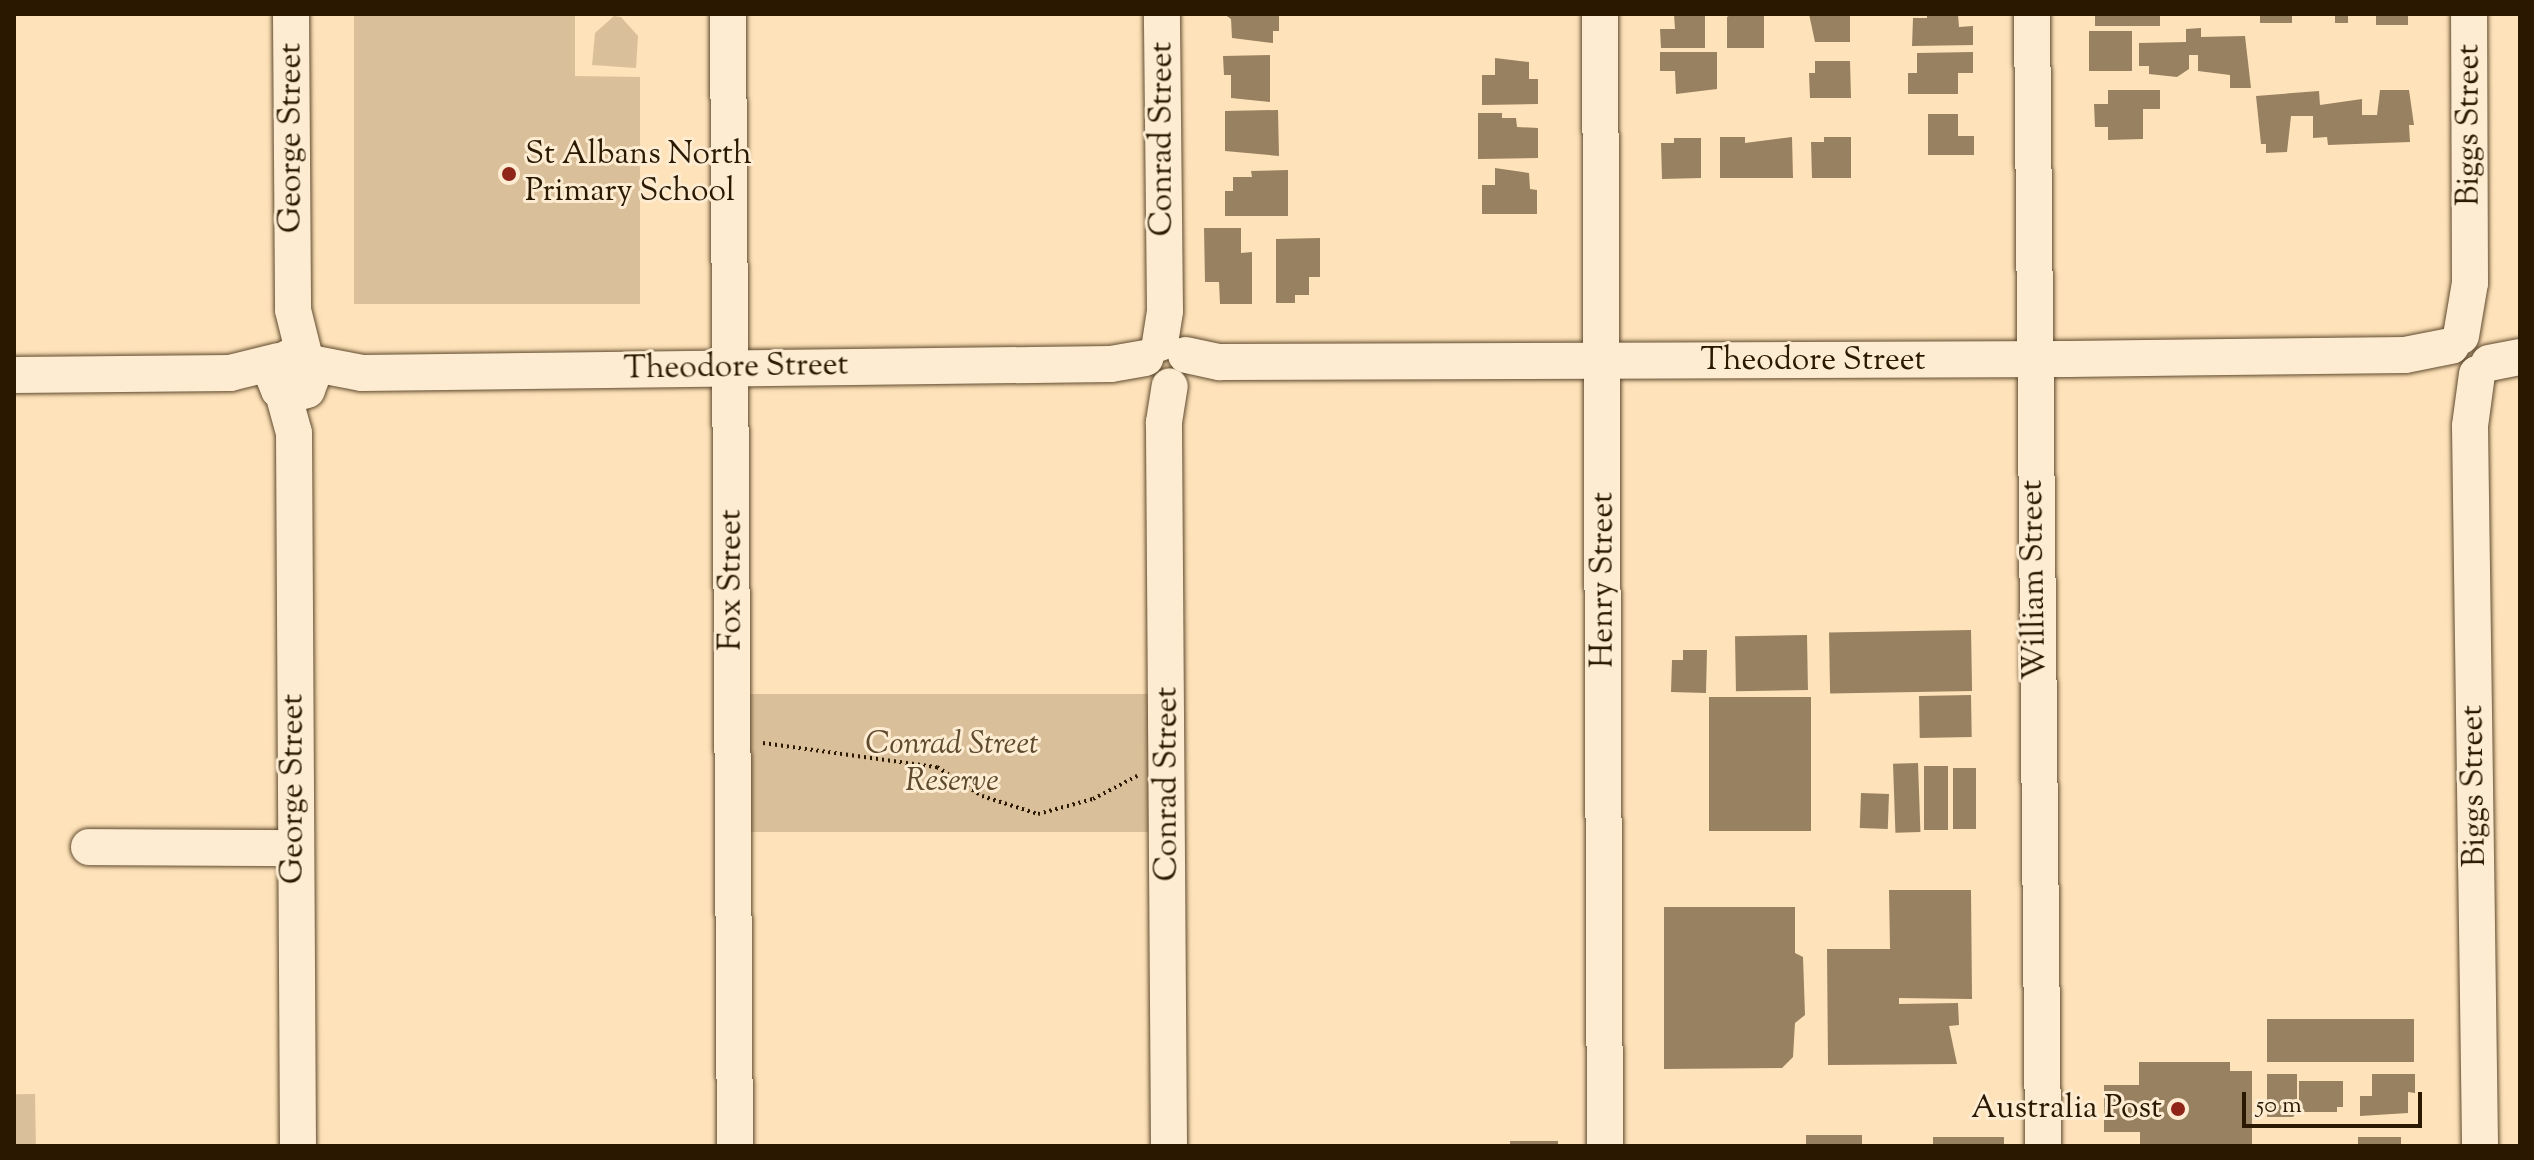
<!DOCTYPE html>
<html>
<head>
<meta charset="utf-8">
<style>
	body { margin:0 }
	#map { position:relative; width:2534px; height:1160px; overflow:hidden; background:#fee2b9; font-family:"Sorts Mill Goudy",serif }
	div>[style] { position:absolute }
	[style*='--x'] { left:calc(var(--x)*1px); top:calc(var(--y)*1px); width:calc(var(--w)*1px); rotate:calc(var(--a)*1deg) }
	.green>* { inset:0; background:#dac09a; transform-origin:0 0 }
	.building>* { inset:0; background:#988160; transform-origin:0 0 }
	.path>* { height:4px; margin-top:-2px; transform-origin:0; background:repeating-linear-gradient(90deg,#2a1800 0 2px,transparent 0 6px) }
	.roads { filter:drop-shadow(0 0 2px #5f4a2e) drop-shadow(0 0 2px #5f4a2e) }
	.minor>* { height:36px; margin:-18px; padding:0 18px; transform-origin:18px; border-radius:18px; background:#feecd2 }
	.dots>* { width:22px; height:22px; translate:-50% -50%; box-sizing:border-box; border:4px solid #feecd2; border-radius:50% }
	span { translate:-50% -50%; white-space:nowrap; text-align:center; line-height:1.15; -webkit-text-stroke:6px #feecd2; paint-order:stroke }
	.street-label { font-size:32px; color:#2a1800 }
	.poi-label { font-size:32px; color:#2a1800 }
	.left { translate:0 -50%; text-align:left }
	.right { translate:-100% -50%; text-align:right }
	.park-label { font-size:32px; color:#5f4a2e; font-style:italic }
	.frame { position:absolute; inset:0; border:16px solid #2a1800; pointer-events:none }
	.scale { position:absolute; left:2242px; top:1092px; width:180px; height:36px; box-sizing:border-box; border:4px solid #2a1800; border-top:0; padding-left:10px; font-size:24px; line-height:28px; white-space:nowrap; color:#2a1800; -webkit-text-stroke:6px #feecd2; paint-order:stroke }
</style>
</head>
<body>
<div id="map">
	<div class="green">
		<i style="clip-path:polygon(354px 14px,575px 14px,575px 76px,640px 77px,640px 304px,354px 304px)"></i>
		<i style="clip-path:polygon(614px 16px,621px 17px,638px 36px,636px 68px,592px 65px,595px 33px)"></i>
		<i style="left:750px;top:694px;width:405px;height:138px"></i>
		<i style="left:35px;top:1094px;width:52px;height:21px;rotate:89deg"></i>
	</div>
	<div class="building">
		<i style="clip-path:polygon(1224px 14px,1279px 14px,1279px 31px,1273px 31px,1273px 43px,1232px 38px,1231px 19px)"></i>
		<i style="clip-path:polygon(1674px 14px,1705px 14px,1705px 48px,1661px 48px,1660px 29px,1675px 29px)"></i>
		<i style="clip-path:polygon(1732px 14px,1764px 14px,1764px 48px,1727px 48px,1727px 17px)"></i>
		<i style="clip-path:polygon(1809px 14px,1850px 14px,1850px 42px,1815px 42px)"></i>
		<i style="clip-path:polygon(1927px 14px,1958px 14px,1959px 27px,1973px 26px,1973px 45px,1912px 46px,1913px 18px,1927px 18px)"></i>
		<i style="left:2095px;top:14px;width:65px;height:12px"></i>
		<i style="left:2260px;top:14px;width:32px;height:9px"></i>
		<i style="left:2335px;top:14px;width:13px;height:9px"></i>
		<i style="left:2376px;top:14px;width:32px;height:11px"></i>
		<i style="clip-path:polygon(2201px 28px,2201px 37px,2245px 36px,2251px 88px,2230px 88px,2230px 75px,2198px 71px,2198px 55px,2189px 55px,2189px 69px,2177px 77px,2149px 74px,2149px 66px,2139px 66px,2139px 43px,2186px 42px,2186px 29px)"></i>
		<i style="left:2089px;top:31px;width:43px;height:40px"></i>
		<i style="clip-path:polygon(1660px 52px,1717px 52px,1717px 89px,1676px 94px,1675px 71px,1660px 71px)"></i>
		<i style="clip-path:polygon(1973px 52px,1973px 73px,1958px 73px,1958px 94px,1908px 94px,1908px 73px,1917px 73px,1917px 53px)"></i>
		<i style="clip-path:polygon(1270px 55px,1270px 102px,1231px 98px,1231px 75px,1224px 75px,1223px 56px)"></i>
		<i style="clip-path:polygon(1495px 58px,1529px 62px,1529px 79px,1538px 79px,1538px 104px,1482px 105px,1482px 75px,1495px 75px)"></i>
		<i style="clip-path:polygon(1815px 61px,1850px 61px,1851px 98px,1810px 98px,1809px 73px,1815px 73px)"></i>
		<i style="clip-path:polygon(2108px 90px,2160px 90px,2160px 109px,2143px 109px,2143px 139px,2108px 140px,2108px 127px,2095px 127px,2094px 104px,2108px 104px)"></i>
		<i style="clip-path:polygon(2380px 90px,2409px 90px,2414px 125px,2409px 125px,2410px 142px,2328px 145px,2327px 137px,2313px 138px,2313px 116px,2291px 116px,2287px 152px,2266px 153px,2266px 144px,2261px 144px,2256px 96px,2319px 91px,2320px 105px,2362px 99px,2362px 115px,2377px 115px)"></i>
		<i style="clip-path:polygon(1278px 110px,1279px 156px,1225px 151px,1225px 111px)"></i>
		<i style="clip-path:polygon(1478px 113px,1502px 113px,1502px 118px,1516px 118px,1517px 127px,1538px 128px,1538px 158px,1478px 159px)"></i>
		<i style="clip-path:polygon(1928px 114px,1958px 114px,1958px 136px,1974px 136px,1974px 155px,1928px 155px)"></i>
		<i style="clip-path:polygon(1720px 137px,1745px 137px,1745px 143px,1792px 137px,1793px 178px,1720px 178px)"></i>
		<i style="clip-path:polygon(1824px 137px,1851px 137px,1851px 178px,1812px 178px,1811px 142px,1824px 142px)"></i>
		<i style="clip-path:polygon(1674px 138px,1701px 138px,1701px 178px,1662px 179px,1661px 143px,1674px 143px)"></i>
		<i style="clip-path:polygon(1495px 168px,1529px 173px,1530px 189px,1537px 190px,1537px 214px,1482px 214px,1482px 185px,1495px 185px)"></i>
		<i style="clip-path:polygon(1288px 170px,1288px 216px,1225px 216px,1225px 191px,1233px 191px,1233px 177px,1252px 177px,1251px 171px)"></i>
		<i style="clip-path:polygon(1204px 228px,1241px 228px,1241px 253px,1252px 252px,1252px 304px,1220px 304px,1219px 282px,1205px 282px)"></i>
		<i style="clip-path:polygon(1320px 238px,1320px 277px,1309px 277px,1309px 295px,1295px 295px,1295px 303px,1276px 303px,1276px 239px)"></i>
		<i style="left:1971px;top:630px;width:61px;height:142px;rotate:89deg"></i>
		<i style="left:1807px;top:635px;width:55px;height:72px;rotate:89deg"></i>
		<i style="clip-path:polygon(1683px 650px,1707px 650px,1706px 693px,1671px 692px,1672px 660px,1683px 660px)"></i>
		<i style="left:1971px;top:695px;width:42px;height:52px;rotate:89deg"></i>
		<i style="left:1709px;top:697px;width:102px;height:134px"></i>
		<i style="left:1918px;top:763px;width:69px;height:25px;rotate:88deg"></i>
		<i style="left:1924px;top:766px;width:24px;height:64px"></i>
		<i style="left:1953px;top:768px;width:23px;height:61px"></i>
		<i style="left:1861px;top:793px;width:28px;height:35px;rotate:2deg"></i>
		<i style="clip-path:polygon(1889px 890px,1971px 890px,1972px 999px,1899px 998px,1899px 1004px,1958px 1003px,1959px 1025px,1949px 1026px,1957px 1064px,1828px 1065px,1827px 949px,1890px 949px)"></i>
		<i style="clip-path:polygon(1664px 907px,1795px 907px,1795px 953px,1803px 957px,1805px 1015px,1795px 1023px,1793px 1057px,1782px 1068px,1664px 1069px)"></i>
		<i style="left:2414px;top:1019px;width:43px;height:147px;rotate:90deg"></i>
		<i style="clip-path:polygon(2139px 1062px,2230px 1062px,2230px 1071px,2252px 1071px,2252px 1146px,2140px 1146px,2140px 1132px,2104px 1132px,2104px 1085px,2139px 1085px)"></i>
		<i style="clip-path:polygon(2267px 1074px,2297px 1074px,2297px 1112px,2293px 1117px,2267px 1117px)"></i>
		<i style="clip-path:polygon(2372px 1074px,2415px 1074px,2415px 1093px,2408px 1092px,2408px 1113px,2360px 1116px,2360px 1096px,2372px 1096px)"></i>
		<i style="clip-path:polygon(2299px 1081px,2343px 1081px,2343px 1107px,2337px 1107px,2337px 1112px,2299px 1112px)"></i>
		<i style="left:1862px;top:1135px;width:11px;height:56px;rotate:90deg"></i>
		<i style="left:2004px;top:1137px;width:9px;height:71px;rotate:90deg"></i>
		<i style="left:2358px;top:1137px;width:43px;height:9px"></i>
		<i style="left:1510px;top:1141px;width:48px;height:5px"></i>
	</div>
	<div class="path">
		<i style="--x:763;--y:743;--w:176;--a:7.9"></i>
		<i style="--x:937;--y:767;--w:54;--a:32.8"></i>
		<i style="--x:982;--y:796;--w:59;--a:17.8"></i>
		<i style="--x:1038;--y:814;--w:57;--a:-15.3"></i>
		<i style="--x:1093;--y:799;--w:50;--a:-27.6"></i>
	</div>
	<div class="roads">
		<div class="minor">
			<i style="--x:291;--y:14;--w:296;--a:89.6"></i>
			<i style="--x:293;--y:310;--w:49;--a:76"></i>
			<i style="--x:728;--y:14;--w:1132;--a:89.65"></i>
			<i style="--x:1600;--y:14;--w:1132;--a:89.75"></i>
			<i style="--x:2032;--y:14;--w:1132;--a:89.44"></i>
			<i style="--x:2461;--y:336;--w:54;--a:-80.4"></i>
			<i style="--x:2470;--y:283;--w:269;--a:-90.2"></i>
			<i style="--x:1160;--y:343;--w:32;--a:-81"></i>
			<i style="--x:1165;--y:311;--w:297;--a:-90.6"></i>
			<i style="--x:1186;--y:355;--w:35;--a:12"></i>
			<i style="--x:1220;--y:362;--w:848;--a:-0.2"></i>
			<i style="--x:2068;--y:359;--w:337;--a:-0.7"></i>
			<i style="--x:2405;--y:355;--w:47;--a:-11.1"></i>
			<i style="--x:310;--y:363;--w:11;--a:75"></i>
			<i style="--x:313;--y:374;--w:17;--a:111"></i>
			<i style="--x:307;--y:390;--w:18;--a:164"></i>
			<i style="--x:290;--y:395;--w:12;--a:-156"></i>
			<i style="--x:279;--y:390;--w:16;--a:-112"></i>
			<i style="--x:273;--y:375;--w:10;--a:-79"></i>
			<i style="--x:275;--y:365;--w:21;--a:-28"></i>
			<i style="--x:294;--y:355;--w:18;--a:27"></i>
			<i style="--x:310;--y:363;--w:53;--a:10.9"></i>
			<i style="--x:362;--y:373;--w:749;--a:-0.69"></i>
			<i style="--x:1111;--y:364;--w:35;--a:-10"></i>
			<i style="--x:2489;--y:363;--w:32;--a:-11"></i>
			<i style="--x:2477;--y:374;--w:52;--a:97.7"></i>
			<i style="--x:2470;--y:426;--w:720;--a:89.2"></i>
			<i style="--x:14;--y:375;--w:216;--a:-0.5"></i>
			<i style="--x:230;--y:373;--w:50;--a:-13.8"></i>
			<i style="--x:283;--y:393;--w:41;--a:74.6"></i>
			<i style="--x:294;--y:433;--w:713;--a:89.68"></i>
			<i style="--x:89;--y:847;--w:205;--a:0.3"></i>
			<i style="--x:1169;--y:1146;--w:724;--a:-90.4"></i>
			<i style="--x:1164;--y:422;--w:36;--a:-81"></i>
		</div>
	</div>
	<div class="dots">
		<i style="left:509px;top:174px;background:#8f2418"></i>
		<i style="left:2178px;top:1109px;background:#8f2418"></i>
	</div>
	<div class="street-label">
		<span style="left:2470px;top:125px;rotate:-90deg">Biggs Street</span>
		<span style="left:292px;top:138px;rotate:-90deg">George Street</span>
		<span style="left:1163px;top:139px;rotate:-90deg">Conrad Street</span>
		<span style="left:1813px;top:361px">Theodore Street</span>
		<span style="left:736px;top:368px;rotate:-1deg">Theodore Street</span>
		<span style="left:732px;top:580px;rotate:-90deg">Fox Street</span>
		<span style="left:1604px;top:580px;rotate:-90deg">Henry Street</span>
		<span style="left:2035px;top:580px;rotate:-91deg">William Street</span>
		<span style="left:1168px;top:784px;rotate:-90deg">Conrad Street</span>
		<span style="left:2475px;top:786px;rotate:-91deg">Biggs Street</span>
		<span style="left:294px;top:789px;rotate:-90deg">George Street</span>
	</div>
	<div class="poi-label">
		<span class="left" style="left:525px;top:174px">St Albans North<br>Primary School</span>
		<span class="right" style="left:2162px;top:1109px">Australia Post</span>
	</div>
	<div class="park-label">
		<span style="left:952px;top:764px">Conrad Street<br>Reserve</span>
	</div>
	<div class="frame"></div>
	<div class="scale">50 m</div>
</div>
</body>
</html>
